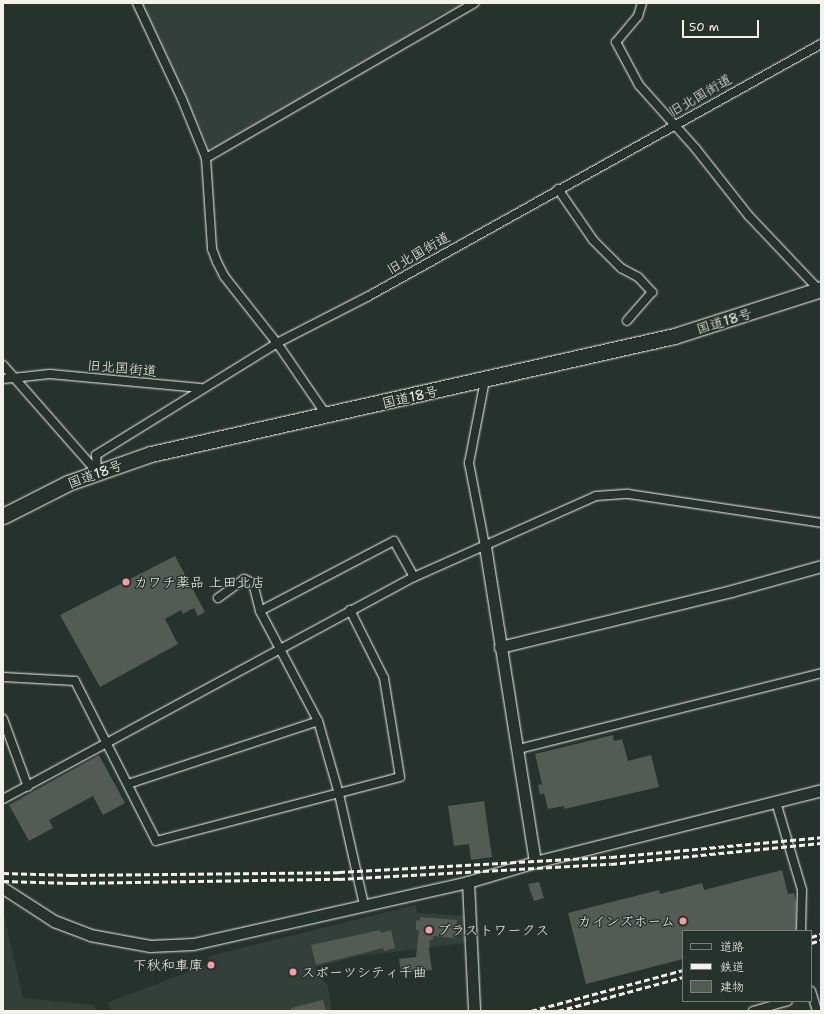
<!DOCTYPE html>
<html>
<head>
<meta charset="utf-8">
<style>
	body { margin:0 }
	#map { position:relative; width:824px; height:1014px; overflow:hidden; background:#26332d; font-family:"Shantell Sans","Klee One",sans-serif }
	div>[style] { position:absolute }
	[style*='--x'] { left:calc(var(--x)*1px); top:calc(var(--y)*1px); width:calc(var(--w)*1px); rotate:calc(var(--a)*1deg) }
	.built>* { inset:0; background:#333f39 }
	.building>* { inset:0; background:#525c55 }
	.roads { filter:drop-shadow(0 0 1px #f4f1e8) drop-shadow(0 0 1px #f4f1e8) }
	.street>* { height:8px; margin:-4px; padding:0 4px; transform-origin:4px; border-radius:4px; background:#26332d }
	.secondary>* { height:11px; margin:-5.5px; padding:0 5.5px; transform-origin:5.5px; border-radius:5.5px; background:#26332d }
	.highway>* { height:15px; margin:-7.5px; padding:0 7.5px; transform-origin:7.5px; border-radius:7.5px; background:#26332d }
	.rail>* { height:3px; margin-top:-1.5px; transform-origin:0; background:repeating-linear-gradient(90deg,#f4f1e8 0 6px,transparent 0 9px) }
	.dots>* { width:11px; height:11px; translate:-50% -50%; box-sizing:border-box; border:2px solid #26332d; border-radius:50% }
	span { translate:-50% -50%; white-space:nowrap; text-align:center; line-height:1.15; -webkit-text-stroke:3px #26332d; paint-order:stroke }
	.street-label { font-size:14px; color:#f4f1e8 }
	.poi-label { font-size:14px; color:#f4f1e8 }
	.left { translate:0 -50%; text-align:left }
	.right { translate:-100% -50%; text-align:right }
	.frame { position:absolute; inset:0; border:4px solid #f4f1e8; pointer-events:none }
	.legend { position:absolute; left:682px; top:930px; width:130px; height:72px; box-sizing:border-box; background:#26332d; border:1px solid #787f78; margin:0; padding:5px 7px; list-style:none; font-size:12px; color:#f4f1e8 }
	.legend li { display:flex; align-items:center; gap:8px; height:20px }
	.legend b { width:20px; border:1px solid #787f78 }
	.scale { position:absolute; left:682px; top:20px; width:77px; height:18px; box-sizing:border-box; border:2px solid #f4f1e8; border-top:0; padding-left:5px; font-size:12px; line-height:14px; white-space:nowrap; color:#f4f1e8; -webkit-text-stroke:3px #26332d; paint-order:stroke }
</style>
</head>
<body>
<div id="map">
	<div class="built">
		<i style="clip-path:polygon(142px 3px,467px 3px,450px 13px,444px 12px,424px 23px,419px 31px,215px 149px,209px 148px)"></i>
		<i style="clip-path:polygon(416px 905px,417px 913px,466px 916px,466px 943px,360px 956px,315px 967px,317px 976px,327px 984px,332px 1011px,112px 1011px,107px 1003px,206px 965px,209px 956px)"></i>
		<i style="clip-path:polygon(3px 911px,23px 998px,94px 1005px,97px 1011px,3px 1011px)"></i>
	</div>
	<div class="building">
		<i style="clip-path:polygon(175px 556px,205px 612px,198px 616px,194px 608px,183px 614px,181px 610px,165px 619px,178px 644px,100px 687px,60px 615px)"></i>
		<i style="clip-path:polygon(613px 735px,614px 741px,622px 739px,628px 761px,651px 755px,659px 787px,564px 809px,564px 806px,548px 809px,544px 793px,540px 795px,538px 785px,542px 784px,535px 754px)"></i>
		<i style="clip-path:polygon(99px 755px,125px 803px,103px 815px,93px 796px,49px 820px,53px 828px,29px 841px,9px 805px)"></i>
		<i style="clip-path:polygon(484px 801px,492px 857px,471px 860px,469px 844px,454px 846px,448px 806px)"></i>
		<i style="clip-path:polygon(782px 870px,788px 894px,794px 893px,796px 902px,796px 930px,683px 931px,683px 959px,586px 984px,568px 913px,659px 890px,660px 894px,702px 883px,704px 890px)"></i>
		<i style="clip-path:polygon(539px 882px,544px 898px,534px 901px,528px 884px)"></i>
		<i style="clip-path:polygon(420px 917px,457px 920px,455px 938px,433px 936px,433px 940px,430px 940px,429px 950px,432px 970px,401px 973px,399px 959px,416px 957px,419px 930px,416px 930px,416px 920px,420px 921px)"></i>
		<i style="clip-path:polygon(380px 930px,381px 933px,391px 930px,395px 948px,384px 951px,383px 948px,316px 965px,311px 945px)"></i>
		<i style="clip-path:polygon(323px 1000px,326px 1011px,291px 1011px,291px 1008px)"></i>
	</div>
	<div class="roads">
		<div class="street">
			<i style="--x:137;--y:3;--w:106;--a:64.9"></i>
			<i style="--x:182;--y:99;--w:64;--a:67.9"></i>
			<i style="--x:206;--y:158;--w:91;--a:86.2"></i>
			<i style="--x:212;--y:249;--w:14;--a:69"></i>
			<i style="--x:217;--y:262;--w:16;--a:63"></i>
			<i style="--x:224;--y:276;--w:85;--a:51.7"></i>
			<i style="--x:277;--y:343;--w:88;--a:55.6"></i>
			<i style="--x:642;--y:3;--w:14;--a:107"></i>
			<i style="--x:638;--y:16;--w:34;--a:130"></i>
			<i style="--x:616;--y:42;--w:49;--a:61.9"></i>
			<i style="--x:639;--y:85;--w:86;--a:48.3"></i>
			<i style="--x:696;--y:149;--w:85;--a:51.7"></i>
			<i style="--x:749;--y:216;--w:102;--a:46.6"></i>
			<i style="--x:206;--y:158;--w:310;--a:-30"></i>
			<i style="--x:558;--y:189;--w:62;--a:55.5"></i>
			<i style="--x:593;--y:240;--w:40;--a:45"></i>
			<i style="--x:621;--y:268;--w:19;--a:28"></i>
			<i style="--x:638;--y:277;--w:21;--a:47"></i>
			<i style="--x:652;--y:292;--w:38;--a:131"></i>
			<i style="--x:3;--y:365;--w:142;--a:48.7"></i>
			<i style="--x:3;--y:379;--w:47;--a:-6.1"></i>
			<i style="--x:50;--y:374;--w:151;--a:5.3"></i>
			<i style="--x:97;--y:472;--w:17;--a:-93"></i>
			<i style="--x:96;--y:455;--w:213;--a:-31.7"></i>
			<i style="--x:277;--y:343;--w:101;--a:-27.1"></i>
			<i style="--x:367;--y:297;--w:520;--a:-29.13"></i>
			<i style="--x:485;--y:546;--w:85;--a:-100.9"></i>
			<i style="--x:469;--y:463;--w:85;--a:-79.1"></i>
			<i style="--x:218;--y:598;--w:32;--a:-36"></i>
			<i style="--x:244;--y:579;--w:10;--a:24"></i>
			<i style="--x:253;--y:583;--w:29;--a:76"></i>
			<i style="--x:3;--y:677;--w:72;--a:3.2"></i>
			<i style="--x:75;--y:681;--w:179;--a:63.1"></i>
			<i style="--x:156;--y:841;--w:252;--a:-14.7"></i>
			<i style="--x:400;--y:777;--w:100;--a:-99.2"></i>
			<i style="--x:384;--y:678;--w:76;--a:-116.6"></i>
			<i style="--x:3;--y:719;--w:72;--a:69.8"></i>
			<i style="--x:519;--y:749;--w:311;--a:-14.1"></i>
			<i style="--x:128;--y:784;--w:200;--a:-18.3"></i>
			<i style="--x:3;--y:799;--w:467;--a:-28.4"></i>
			<i style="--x:414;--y:577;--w:199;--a:-24"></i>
			<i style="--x:596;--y:496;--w:32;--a:-4"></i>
			<i style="--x:628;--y:494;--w:195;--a:8.5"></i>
			<i style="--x:776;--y:802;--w:92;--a:73.5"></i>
			<i style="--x:802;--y:890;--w:41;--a:91.4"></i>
			<i style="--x:364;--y:905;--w:114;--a:-102.7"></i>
			<i style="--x:339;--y:794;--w:76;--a:-106"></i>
			<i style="--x:318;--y:721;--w:124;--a:-117.8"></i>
			<i style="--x:260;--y:611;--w:151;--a:-27.6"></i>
			<i style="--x:394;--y:541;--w:41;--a:60.9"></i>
			<i style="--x:811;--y:991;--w:21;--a:73"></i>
			<i style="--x:753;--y:1011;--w:36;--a:-16"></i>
		</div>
		<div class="secondary">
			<i style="--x:485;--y:546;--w:320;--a:81"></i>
			<i style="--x:500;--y:647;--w:238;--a:-13.6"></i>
			<i style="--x:731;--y:591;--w:93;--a:-15.5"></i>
			<i style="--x:468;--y:882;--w:129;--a:87.3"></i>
			<i style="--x:3;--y:888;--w:61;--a:32.9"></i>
			<i style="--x:54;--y:921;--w:39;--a:21"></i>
			<i style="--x:90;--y:935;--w:61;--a:10.4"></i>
			<i style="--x:150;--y:946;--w:43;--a:-2.7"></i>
			<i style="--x:193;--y:944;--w:282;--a:-12.7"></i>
			<i style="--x:468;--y:882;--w:70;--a:-16.6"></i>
			<i style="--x:535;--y:862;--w:295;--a:-14.1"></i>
		</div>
		<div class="highway">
			<i style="--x:3;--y:516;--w:73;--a:-26.9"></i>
			<i style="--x:68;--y:483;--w:88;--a:-19.3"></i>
			<i style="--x:151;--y:454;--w:536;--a:-12.71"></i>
			<i style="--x:674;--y:336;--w:154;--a:-17.7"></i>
		</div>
	</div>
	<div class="rail">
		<i style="--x:3;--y:873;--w:69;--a:1.7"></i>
		<i style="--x:72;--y:875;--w:267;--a:-0.6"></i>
		<i style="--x:339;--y:872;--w:272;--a:-3.2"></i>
		<i style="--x:611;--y:857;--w:211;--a:-5.4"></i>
		<i style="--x:3;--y:881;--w:69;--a:1.7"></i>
		<i style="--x:72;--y:883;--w:267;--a:-0.9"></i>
		<i style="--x:339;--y:879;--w:272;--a:-3.2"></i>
		<i style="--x:611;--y:864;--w:211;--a:-5.7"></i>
		<i style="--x:811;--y:937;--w:10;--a:-17"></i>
		<i style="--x:811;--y:943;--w:10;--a:-17"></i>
		<i style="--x:531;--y:1011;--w:157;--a:-15.1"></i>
		<i style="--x:558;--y:1011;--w:130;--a:-15.2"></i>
	</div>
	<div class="dots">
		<i style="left:126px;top:582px;background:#ff9aa2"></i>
		<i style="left:683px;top:921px;background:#ff9aa2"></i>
		<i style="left:429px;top:930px;background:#ff9aa2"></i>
		<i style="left:211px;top:965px;background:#ff9aa2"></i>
		<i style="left:293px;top:972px;background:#ff9aa2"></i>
	</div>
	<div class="street-label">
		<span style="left:700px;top:95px;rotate:-30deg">旧北国街道</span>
		<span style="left:418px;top:253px;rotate:-30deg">旧北国街道</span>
		<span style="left:724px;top:321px;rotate:-17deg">国道18号</span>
		<span style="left:122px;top:368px;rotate:5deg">旧北国街道</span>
		<span style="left:410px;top:397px;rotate:-13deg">国道18号</span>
		<span style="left:95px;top:474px;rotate:-20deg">国道18号</span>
	</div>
	<div class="poi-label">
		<span class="left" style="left:134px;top:582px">カワチ薬品 上田北店</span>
		<span class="right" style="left:675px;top:921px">カインズホーム</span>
		<span class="left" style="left:437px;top:930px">ブラストワークス</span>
		<span class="right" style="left:203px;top:965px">下秋和車庫</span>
		<span class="left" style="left:301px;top:972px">スポーツシティ千曲</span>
	</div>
	<div class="frame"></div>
	<ul class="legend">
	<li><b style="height:5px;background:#26332d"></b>道路</li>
	<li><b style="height:5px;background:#f4f1e8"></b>鉄道</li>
	<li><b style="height:11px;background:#525c55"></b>建物</li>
	</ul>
	<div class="scale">50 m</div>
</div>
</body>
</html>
